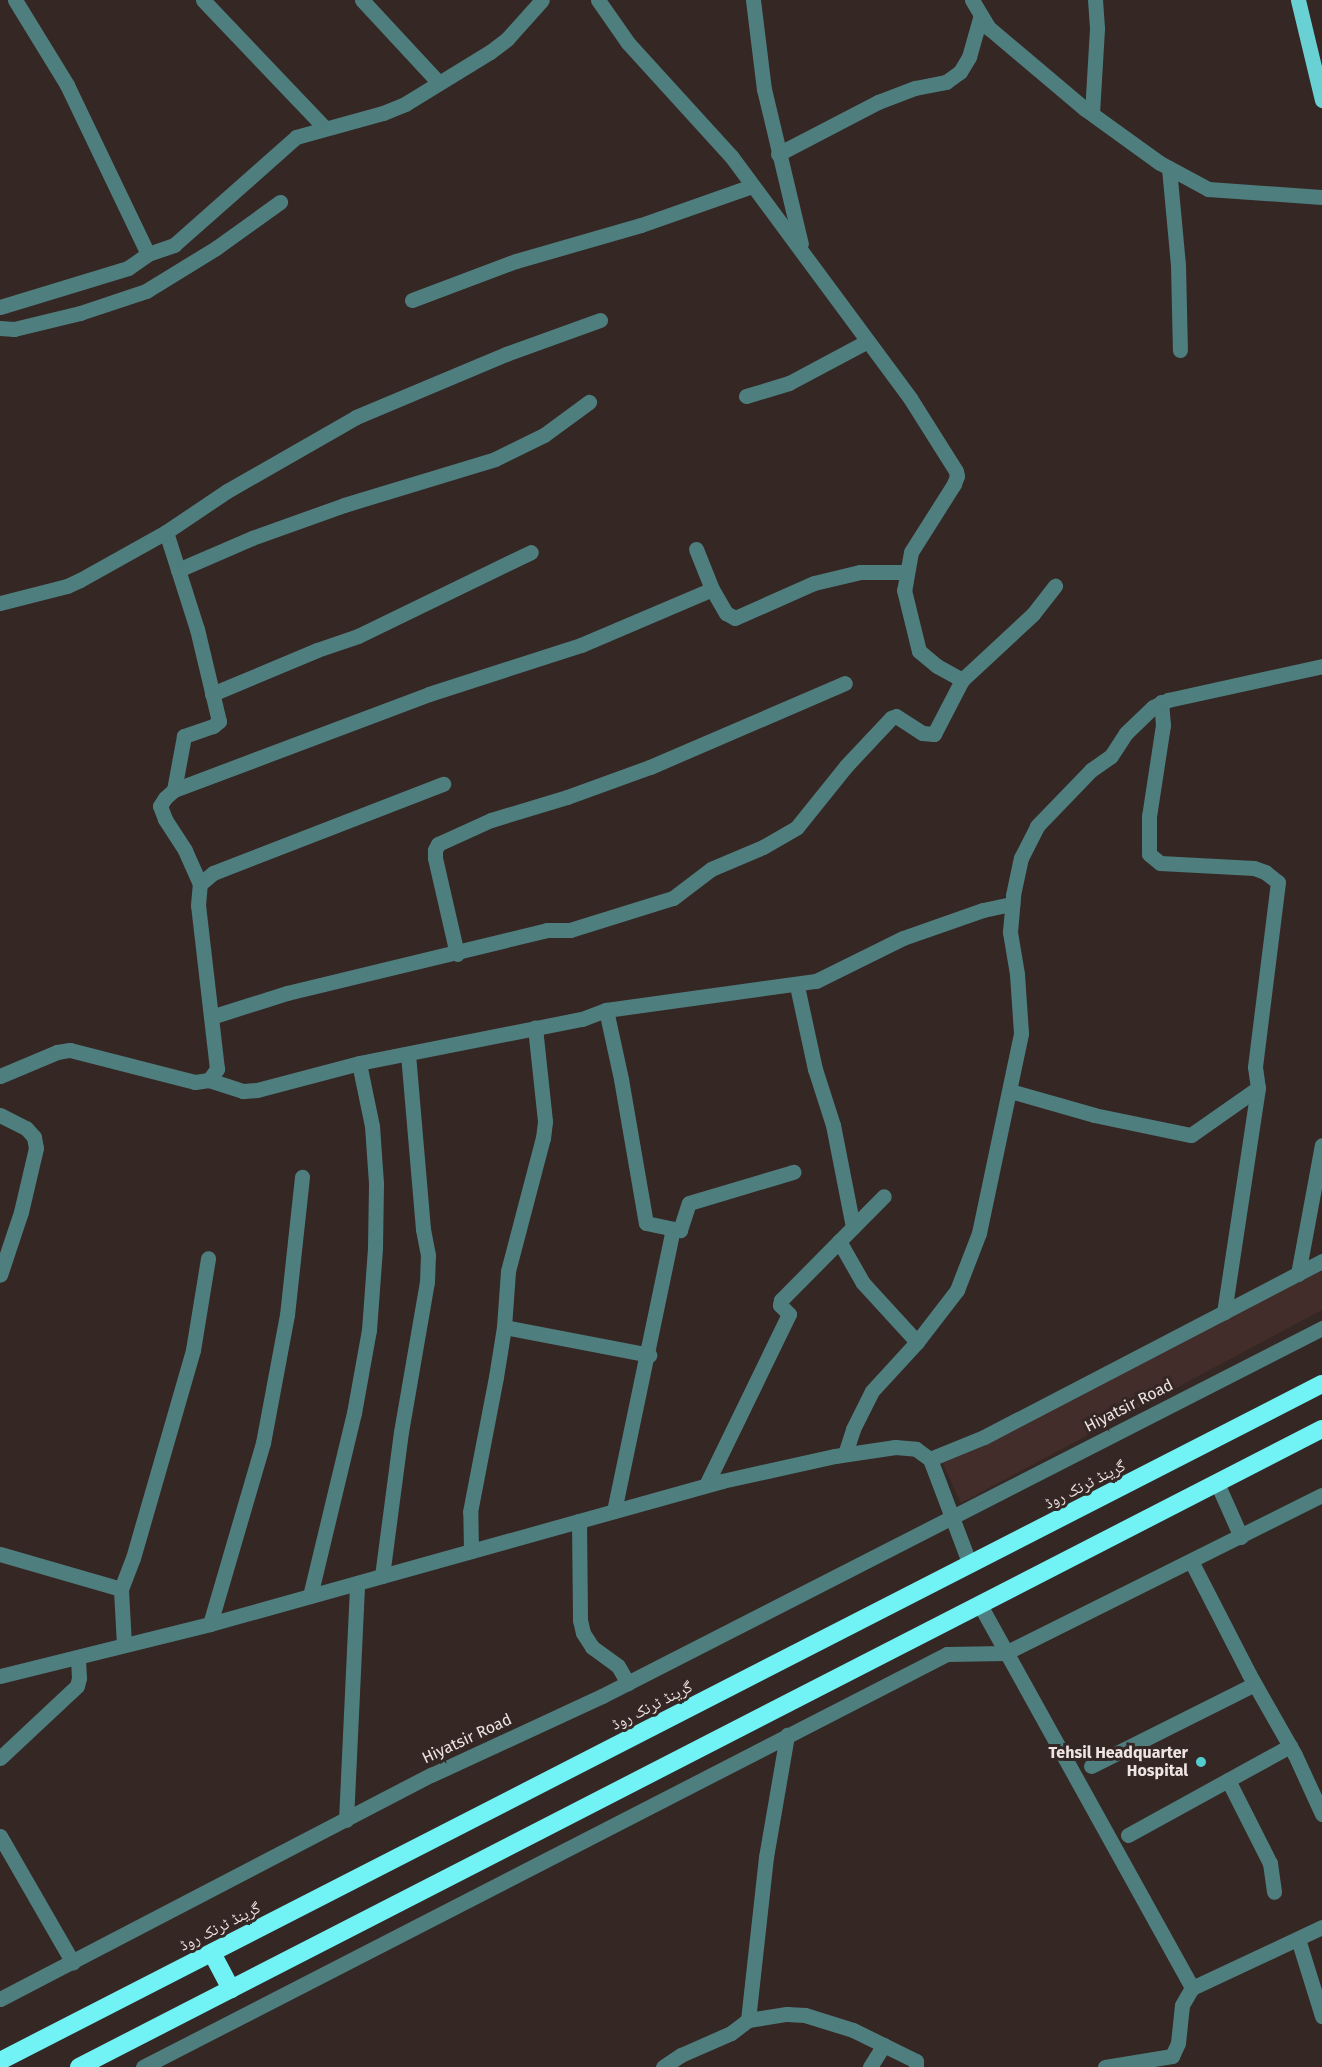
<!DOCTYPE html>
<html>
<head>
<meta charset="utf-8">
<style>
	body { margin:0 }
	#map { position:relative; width:1322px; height:2067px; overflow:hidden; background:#352724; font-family:"Fira Sans","Noto Naskh Arabic",sans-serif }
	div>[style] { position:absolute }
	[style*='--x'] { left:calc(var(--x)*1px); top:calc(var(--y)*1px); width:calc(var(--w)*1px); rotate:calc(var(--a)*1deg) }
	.built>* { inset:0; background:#432d2a }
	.minor>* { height:15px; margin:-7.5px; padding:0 7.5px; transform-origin:7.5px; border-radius:7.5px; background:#4f7e7f }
	.major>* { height:15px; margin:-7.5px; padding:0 7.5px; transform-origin:7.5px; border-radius:7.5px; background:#69d1d4 }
	.highway>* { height:18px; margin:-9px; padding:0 9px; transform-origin:9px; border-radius:9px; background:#71f2f5 }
	.dots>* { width:16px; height:16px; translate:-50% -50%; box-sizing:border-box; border:3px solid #352724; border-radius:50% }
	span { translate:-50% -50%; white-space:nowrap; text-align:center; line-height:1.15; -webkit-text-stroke:6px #352724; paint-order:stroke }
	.street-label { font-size:16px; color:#eee4e2 }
	.poi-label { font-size:16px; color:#eee4e2; font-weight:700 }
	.right { translate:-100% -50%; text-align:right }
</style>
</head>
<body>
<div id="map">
	<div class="built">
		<i style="clip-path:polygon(1322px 1269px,1322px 1310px,961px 1503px,942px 1462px)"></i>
	</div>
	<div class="minor">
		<i style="--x:15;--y:0;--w:100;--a:58.5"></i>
		<i style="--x:67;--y:85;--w:187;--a:64.4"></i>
		<i style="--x:203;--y:0;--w:177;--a:46.4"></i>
		<i style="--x:362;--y:0;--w:113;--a:47.1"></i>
		<i style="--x:598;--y:0;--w:52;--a:55.1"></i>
		<i style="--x:628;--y:43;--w:153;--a:47.7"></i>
		<i style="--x:731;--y:156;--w:301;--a:53.5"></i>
		<i style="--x:910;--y:398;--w:86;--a:57.8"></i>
		<i style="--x:956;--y:471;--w:5;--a:79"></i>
		<i style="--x:957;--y:476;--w:9;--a:111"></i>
		<i style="--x:954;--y:484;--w:80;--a:122.3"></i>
		<i style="--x:911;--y:552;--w:39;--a:100"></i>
		<i style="--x:904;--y:590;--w:63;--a:76.2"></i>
		<i style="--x:919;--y:651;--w:23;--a:40"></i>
		<i style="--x:937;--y:666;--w:29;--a:29"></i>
		<i style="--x:753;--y:0;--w:90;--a:83"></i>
		<i style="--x:764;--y:89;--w:159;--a:76.6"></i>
		<i style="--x:972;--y:0;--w:33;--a:59"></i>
		<i style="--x:989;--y:28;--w:126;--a:40.2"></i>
		<i style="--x:1085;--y:109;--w:92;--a:35.8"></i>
		<i style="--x:1160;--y:163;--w:55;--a:28.4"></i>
		<i style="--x:1208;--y:189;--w:114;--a:4"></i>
		<i style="--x:1092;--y:113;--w:85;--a:-86.6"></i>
		<i style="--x:1097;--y:28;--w:28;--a:-94"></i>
		<i style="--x:778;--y:154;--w:113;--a:-27.5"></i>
		<i style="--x:878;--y:102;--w:40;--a:-21"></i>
		<i style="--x:915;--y:88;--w:32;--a:-11"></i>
		<i style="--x:946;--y:82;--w:17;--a:-36"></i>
		<i style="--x:960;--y:72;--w:17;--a:-59"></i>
		<i style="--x:969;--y:57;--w:41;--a:-74.2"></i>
		<i style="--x:1169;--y:168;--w:97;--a:84.7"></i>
		<i style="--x:1178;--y:265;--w:85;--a:88.7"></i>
		<i style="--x:412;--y:300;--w:111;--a:-20.6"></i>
		<i style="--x:516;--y:261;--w:130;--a:-16.1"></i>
		<i style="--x:641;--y:225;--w:118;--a:-19.4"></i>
		<i style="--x:0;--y:307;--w:134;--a:-16.9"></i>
		<i style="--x:128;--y:268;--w:24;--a:-35"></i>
		<i style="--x:148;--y:254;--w:28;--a:-19"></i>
		<i style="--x:174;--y:245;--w:163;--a:-41.5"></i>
		<i style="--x:296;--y:137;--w:90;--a:-15.4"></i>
		<i style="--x:383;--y:113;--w:24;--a:-22"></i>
		<i style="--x:405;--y:104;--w:100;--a:-31.5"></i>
		<i style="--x:490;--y:52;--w:21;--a:-37"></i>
		<i style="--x:507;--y:39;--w:52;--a:-48.1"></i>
		<i style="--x:0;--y:328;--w:14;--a:4"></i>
		<i style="--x:14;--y:329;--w:68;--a:-13.6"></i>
		<i style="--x:80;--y:313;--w:70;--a:-18.4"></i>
		<i style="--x:146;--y:291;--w:82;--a:-31.6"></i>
		<i style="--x:216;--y:248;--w:79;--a:-35.7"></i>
		<i style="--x:746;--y:396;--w:45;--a:-16.8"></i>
		<i style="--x:789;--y:383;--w:89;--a:-28"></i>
		<i style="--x:166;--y:532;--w:102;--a:72.3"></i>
		<i style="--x:197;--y:629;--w:95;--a:76.6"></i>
		<i style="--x:219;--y:721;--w:8;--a:140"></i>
		<i style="--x:213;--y:726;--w:31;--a:161"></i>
		<i style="--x:184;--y:736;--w:55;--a:100.5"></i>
		<i style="--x:696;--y:549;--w:43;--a:68.2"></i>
		<i style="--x:712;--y:589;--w:28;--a:60"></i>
		<i style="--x:726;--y:613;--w:10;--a:29"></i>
		<i style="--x:735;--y:618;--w:86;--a:-23.9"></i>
		<i style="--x:814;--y:583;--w:47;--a:-13.4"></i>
		<i style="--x:860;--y:572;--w:46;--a:0"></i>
		<i style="--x:178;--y:570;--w:81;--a:-23.4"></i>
		<i style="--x:252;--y:538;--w:98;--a:-19.7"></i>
		<i style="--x:344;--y:505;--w:158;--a:-16.9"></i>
		<i style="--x:495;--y:459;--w:55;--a:-26.1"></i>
		<i style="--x:544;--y:435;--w:56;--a:-36.3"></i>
		<i style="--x:0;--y:603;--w:69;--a:-14.2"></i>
		<i style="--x:67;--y:586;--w:14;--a:-25"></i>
		<i style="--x:80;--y:580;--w:98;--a:-29.2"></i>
		<i style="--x:166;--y:532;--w:73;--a:-33.9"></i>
		<i style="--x:227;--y:491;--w:149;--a:-29.8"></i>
		<i style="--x:356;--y:417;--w:163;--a:-22.8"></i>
		<i style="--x:506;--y:354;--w:100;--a:-19.9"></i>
		<i style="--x:212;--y:694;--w:114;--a:-22.7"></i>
		<i style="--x:317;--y:650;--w:43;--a:-18.9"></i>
		<i style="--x:358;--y:636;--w:192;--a:-25.9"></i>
		<i style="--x:1161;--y:702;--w:23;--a:85"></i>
		<i style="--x:1163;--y:725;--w:92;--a:98.7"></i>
		<i style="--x:1149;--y:816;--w:38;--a:90"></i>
		<i style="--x:1149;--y:854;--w:14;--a:39"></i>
		<i style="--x:1160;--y:863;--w:94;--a:3"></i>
		<i style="--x:1254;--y:868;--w:12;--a:20"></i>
		<i style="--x:1265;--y:872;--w:16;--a:38"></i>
		<i style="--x:1278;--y:882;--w:186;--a:97.1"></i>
		<i style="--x:1255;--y:1067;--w:21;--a:82"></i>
		<i style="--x:1258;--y:1088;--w:227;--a:98.6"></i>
		<i style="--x:200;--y:884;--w:17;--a:-40"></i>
		<i style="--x:213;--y:873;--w:247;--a:-21.2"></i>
		<i style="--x:457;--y:954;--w:98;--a:-102.9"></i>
		<i style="--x:435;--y:858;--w:8;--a:-90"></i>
		<i style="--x:435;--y:850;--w:7;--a:-63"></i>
		<i style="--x:438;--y:844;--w:58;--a:-24.4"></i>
		<i style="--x:491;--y:820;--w:79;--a:-16.8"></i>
		<i style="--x:567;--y:797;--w:88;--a:-19.9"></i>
		<i style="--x:650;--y:767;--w:212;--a:-23.3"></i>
		<i style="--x:797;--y:986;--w:85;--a:77.8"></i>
		<i style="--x:815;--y:1069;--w:59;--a:72.2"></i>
		<i style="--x:833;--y:1125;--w:104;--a:78.9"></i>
		<i style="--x:606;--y:1010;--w:71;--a:77.7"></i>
		<i style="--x:621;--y:1079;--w:146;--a:80.2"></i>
		<i style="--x:646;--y:1223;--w:35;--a:12"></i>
		<i style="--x:680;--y:1230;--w:28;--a:-72"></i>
		<i style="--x:689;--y:1203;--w:109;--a:-16.6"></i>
		<i style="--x:211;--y:1017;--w:80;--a:-17.5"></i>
		<i style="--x:287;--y:993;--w:268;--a:-13.6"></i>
		<i style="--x:547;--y:930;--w:23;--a:0"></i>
		<i style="--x:570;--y:930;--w:108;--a:-17.3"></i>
		<i style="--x:673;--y:898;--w:48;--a:-37.3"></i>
		<i style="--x:711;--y:869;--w:56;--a:-22.9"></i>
		<i style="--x:763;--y:847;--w:39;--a:-30"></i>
		<i style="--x:797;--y:827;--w:78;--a:-51.2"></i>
		<i style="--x:846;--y:766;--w:66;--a:-46.8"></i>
		<i style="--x:891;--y:718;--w:5;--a:-22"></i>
		<i style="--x:896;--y:716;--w:31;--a:33"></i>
		<i style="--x:922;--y:733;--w:12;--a:5"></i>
		<i style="--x:934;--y:734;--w:61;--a:-62.6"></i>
		<i style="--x:962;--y:680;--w:97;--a:-42.9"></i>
		<i style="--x:1033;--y:614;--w:36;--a:-52"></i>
		<i style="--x:0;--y:1076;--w:62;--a:-22.8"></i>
		<i style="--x:57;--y:1052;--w:13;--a:-9"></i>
		<i style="--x:70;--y:1050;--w:129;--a:14.4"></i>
		<i style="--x:195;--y:1082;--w:14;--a:-8"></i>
		<i style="--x:209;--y:1080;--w:36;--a:18"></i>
		<i style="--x:243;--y:1091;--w:14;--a:-4"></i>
		<i style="--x:257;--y:1090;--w:106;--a:-14.8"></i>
		<i style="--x:359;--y:1063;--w:227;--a:-11.2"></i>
		<i style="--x:582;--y:1019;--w:26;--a:-21"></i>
		<i style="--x:606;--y:1010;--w:212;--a:-7.9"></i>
		<i style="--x:816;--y:981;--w:97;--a:-26.3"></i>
		<i style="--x:903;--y:938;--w:85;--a:-19.3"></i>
		<i style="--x:983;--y:910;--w:30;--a:-12"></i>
		<i style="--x:209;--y:1080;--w:14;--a:-54"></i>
		<i style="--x:217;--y:1069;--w:165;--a:-96.6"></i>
		<i style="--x:198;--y:905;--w:21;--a:-85"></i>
		<i style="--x:200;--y:884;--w:37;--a:-114"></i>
		<i style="--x:185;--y:850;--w:37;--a:-123"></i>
		<i style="--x:165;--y:819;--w:14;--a:-111"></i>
		<i style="--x:160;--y:806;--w:9;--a:-58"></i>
		<i style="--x:165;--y:798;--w:12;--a:-42"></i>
		<i style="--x:174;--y:790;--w:272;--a:-20.6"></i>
		<i style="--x:429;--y:694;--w:160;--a:-17.9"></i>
		<i style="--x:581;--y:645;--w:142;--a:-23.1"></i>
		<i style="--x:1010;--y:1091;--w:87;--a:15.9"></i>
		<i style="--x:1094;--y:1115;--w:99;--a:11.7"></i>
		<i style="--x:1191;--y:1135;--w:82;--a:-35"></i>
		<i style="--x:0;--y:1115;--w:29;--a:27"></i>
		<i style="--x:26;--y:1128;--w:12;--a:48"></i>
		<i style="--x:34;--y:1137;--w:11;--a:80"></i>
		<i style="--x:36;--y:1148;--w:66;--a:103.2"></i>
		<i style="--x:21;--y:1212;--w:66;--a:108.4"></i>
		<i style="--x:839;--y:1241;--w:48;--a:60.3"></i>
		<i style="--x:863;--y:1283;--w:80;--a:47.5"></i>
		<i style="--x:1298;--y:1274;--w:131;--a:-79.5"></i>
		<i style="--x:504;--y:1327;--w:148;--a:10.9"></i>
		<i style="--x:845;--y:1454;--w:26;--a:-72"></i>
		<i style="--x:853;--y:1429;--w:42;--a:-63.4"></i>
		<i style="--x:872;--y:1391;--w:67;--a:-47.4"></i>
		<i style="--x:917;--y:1342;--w:66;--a:-52.4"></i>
		<i style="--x:957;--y:1290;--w:61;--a:-68.9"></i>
		<i style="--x:979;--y:1233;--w:204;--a:-78.1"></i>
		<i style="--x:1021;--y:1033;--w:59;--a:-93.9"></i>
		<i style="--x:1017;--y:974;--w:43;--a:-99.5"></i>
		<i style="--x:1010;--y:932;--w:37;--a:-85"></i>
		<i style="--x:1013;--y:895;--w:38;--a:-78"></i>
		<i style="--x:1021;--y:858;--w:36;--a:-63"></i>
		<i style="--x:1037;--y:826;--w:78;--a:-46"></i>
		<i style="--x:1091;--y:770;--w:24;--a:-35"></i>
		<i style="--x:1111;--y:756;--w:27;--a:-57"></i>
		<i style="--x:1126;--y:733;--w:37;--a:-44"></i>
		<i style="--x:1153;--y:707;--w:17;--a:-25"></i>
		<i style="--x:1168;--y:700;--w:158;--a:-12.4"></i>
		<i style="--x:930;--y:1459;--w:58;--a:-22.2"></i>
		<i style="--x:984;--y:1437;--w:381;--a:-27.5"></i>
		<i style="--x:1217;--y:1483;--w:59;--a:66"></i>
		<i style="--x:706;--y:1485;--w:190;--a:-64.1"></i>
		<i style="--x:789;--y:1314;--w:13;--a:-135"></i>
		<i style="--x:780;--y:1305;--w:5;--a:-79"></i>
		<i style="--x:781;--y:1300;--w:146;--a:-45.3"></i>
		<i style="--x:614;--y:1511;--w:288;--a:-78.2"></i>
		<i style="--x:579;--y:1521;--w:99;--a:89.4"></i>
		<i style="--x:580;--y:1620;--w:13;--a:77"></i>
		<i style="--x:583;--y:1633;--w:17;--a:57"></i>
		<i style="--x:592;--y:1647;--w:32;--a:36"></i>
		<i style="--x:618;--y:1666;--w:20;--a:60"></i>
		<i style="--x:471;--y:1551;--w:39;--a:-91"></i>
		<i style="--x:470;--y:1512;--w:137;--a:-79.1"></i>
		<i style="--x:496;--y:1377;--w:51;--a:-80.9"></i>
		<i style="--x:504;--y:1327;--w:56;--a:-85.9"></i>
		<i style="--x:508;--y:1271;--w:138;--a:-75.3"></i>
		<i style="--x:543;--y:1138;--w:17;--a:-83"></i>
		<i style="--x:545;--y:1121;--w:94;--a:-96.1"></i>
		<i style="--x:0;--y:1554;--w:126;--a:16.1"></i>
		<i style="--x:1191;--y:1561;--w:127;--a:62.8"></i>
		<i style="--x:1249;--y:1674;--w:93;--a:60.4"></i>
		<i style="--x:1295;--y:1755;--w:65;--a:65.4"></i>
		<i style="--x:382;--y:1576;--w:145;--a:-82.5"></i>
		<i style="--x:401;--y:1432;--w:152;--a:-80.2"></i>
		<i style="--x:427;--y:1282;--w:27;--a:-88"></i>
		<i style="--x:428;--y:1255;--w:26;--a:-101"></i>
		<i style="--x:423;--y:1229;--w:176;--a:-94.9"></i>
		<i style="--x:310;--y:1596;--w:188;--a:-76.5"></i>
		<i style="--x:354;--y:1413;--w:84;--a:-79.8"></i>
		<i style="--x:369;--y:1330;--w:82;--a:-85.8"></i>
		<i style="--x:375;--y:1248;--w:65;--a:-89.1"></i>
		<i style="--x:376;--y:1183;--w:57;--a:-94"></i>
		<i style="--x:372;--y:1126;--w:64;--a:-101.7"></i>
		<i style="--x:980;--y:1605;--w:438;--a:61"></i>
		<i style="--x:1192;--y:1988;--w:144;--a:-25.1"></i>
		<i style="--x:210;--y:1624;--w:189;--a:-73.7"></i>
		<i style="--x:263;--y:1443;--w:130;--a:-79.4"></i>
		<i style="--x:287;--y:1315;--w:139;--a:-83.8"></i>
		<i style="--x:124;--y:1645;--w:56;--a:-93.1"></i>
		<i style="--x:121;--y:1589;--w:33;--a:-69"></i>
		<i style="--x:133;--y:1558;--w:216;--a:-73.9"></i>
		<i style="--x:193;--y:1350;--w:93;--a:-80.7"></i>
		<i style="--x:0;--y:1676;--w:216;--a:-13.9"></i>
		<i style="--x:210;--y:1624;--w:532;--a:-15.6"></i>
		<i style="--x:722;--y:1481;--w:116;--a:-12.5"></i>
		<i style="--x:835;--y:1456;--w:61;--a:-8.5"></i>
		<i style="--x:895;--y:1447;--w:21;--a:5"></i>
		<i style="--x:916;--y:1449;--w:17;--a:36"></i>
		<i style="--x:930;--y:1459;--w:113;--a:69.3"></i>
		<i style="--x:0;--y:1758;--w:105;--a:-43.1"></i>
		<i style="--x:77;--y:1686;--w:8;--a:-76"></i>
		<i style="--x:79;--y:1678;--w:21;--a:-93"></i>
		<i style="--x:1091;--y:1766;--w:183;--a:-26.6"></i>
		<i style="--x:1228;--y:1780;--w:93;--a:63.2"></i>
		<i style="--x:1270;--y:1863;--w:29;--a:82"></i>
		<i style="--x:346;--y:1820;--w:237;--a:-87.3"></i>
		<i style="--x:1128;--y:1835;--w:185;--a:-28.8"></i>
		<i style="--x:0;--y:1836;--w:146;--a:60.1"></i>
		<i style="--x:1298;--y:1939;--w:81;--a:72.7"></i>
		<i style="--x:0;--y:1999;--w:486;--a:-27.5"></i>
		<i style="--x:431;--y:1775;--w:188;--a:-24.8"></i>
		<i style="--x:602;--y:1696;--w:809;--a:-27.07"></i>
		<i style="--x:748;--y:2020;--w:164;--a:-83.7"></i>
		<i style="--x:766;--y:1857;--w:124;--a:-80.2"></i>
		<i style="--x:143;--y:2067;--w:904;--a:-27.19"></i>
		<i style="--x:947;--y:1654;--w:58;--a:-1"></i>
		<i style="--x:1005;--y:1653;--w:354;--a:-26.5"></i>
		<i style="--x:663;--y:2067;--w:22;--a:-34"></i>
		<i style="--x:681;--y:2055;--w:55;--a:-23.7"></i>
		<i style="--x:731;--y:2033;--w:21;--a:-37"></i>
		<i style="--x:748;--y:2020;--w:39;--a:-9"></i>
		<i style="--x:787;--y:2014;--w:18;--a:3"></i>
		<i style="--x:805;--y:2015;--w:50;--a:17.4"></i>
		<i style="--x:853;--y:2030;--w:70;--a:26.2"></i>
		<i style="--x:916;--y:2061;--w:6;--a:90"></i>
		<i style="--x:870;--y:2067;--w:26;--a:-58"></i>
		<i style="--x:1105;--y:2067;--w:68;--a:-9.3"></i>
		<i style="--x:1172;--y:2056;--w:14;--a:-65"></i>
		<i style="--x:1178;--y:2043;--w:38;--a:-84"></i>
		<i style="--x:1182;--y:2005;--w:20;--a:-60"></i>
	</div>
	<div class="major">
		<i style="--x:1298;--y:0;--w:103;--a:76.5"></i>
	</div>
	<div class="highway">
		<i style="--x:212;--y:1953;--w:41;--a:62.2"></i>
		<i style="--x:0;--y:2061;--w:1485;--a:-27.12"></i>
		<i style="--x:79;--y:2067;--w:1397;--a:-27.17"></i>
	</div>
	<div class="dots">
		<i style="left:1201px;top:1762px;background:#52cdd0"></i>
	</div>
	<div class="street-label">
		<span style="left:1129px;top:1406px;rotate:-27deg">Hiyatsir Road</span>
		<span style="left:1085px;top:1485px;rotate:-27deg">گرینڈ ٹرنک روڈ</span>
		<span style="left:652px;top:1706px;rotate:-27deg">گرینڈ ٹرنک روڈ</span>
		<span style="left:467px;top:1739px;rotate:-25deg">Hiyatsir Road</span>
		<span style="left:220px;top:1927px;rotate:-27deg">گرینڈ ٹرنک روڈ</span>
	</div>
	<div class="poi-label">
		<span class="right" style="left:1188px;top:1762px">Tehsil Headquarter<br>Hospital</span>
	</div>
</div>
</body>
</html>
